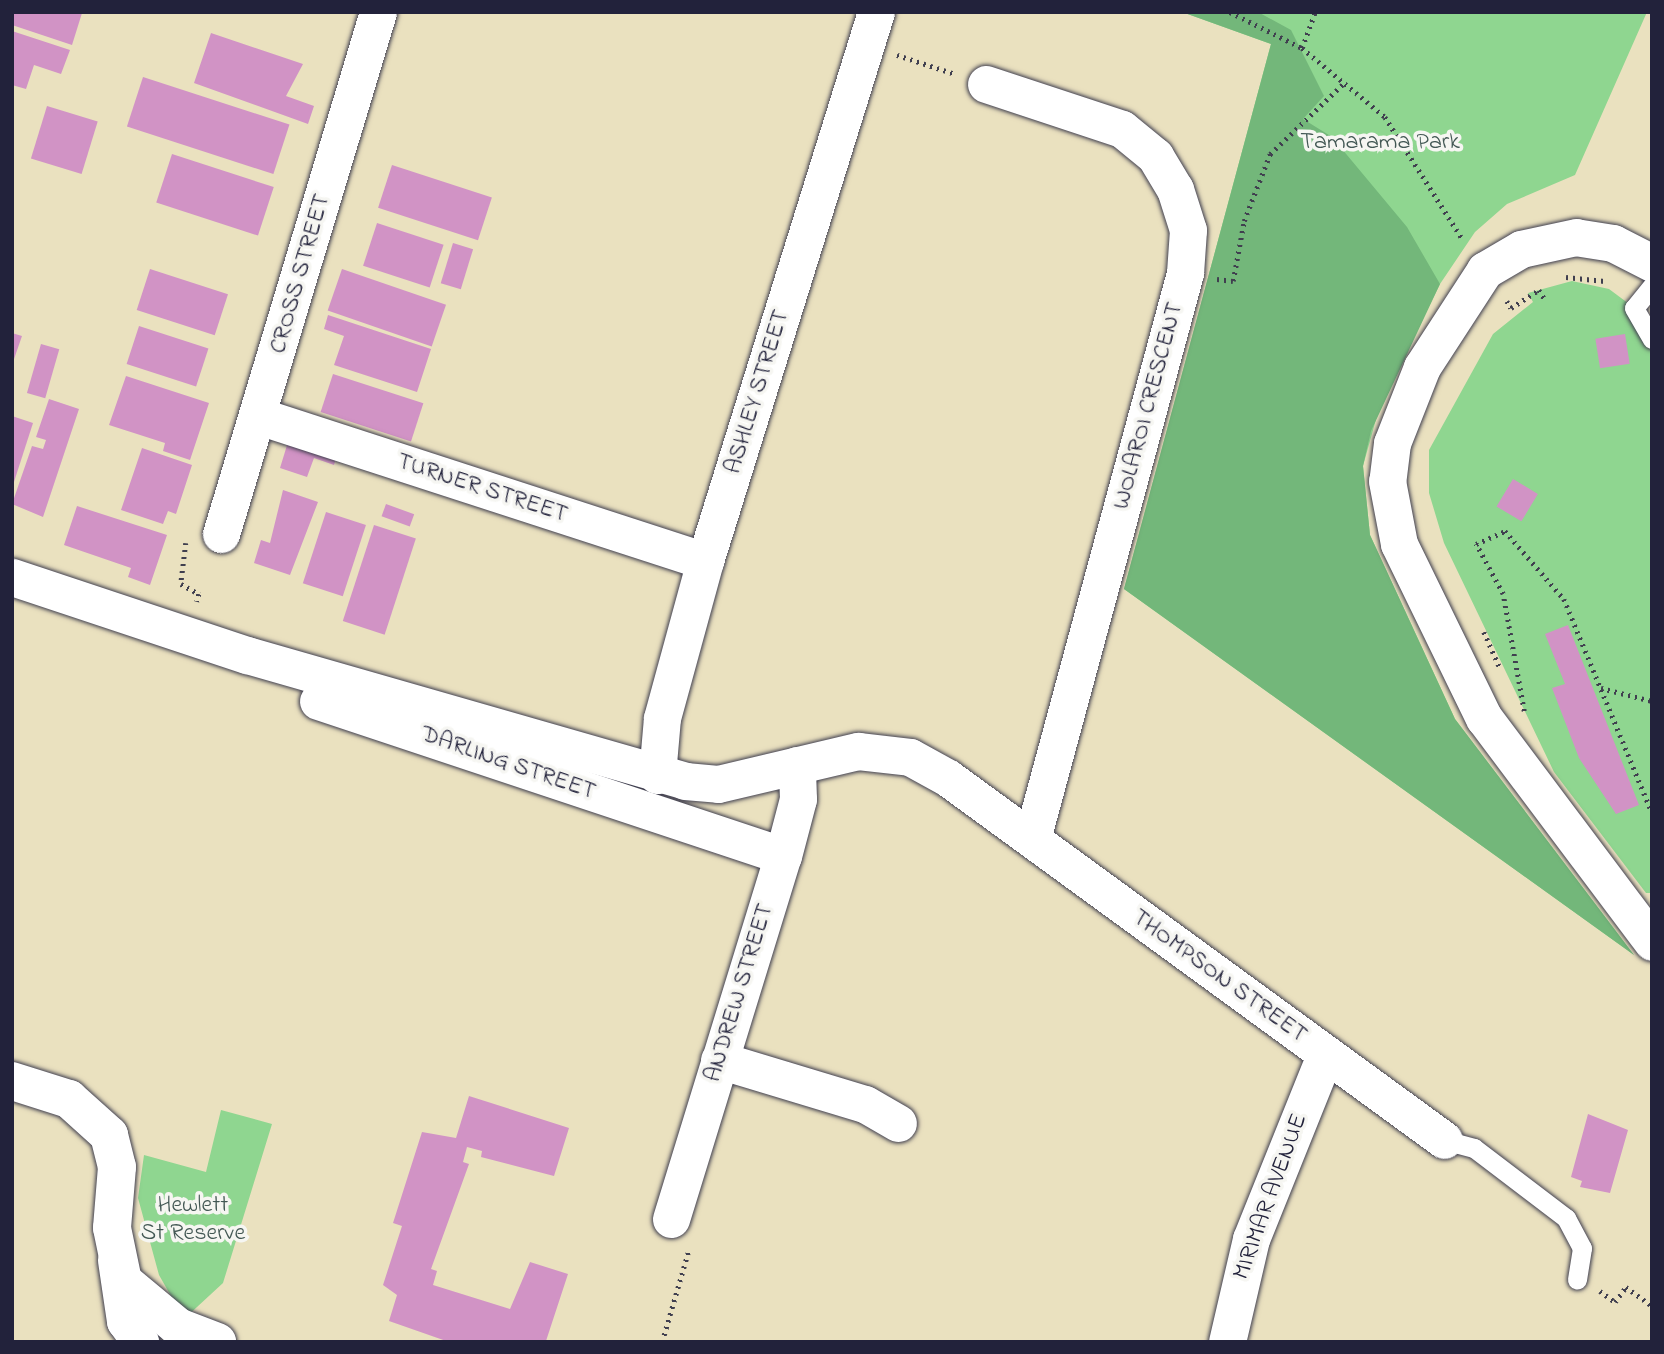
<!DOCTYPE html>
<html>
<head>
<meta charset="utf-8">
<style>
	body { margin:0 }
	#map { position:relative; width:1664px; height:1354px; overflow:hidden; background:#eae1bf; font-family:"Indie Flower",sans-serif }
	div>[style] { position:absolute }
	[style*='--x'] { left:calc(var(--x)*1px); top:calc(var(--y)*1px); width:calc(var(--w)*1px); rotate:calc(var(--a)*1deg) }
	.green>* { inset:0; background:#8fd690 }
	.forest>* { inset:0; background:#73b77a }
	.building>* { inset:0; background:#d193c5; transform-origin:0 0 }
	.path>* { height:4.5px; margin-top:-2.25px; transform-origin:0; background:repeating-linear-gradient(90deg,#403f4f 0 2px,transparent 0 7px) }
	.roads { filter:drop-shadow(0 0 2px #403f4f) drop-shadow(0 0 2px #403f4f) }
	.service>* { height:19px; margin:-9.5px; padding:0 9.5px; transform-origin:9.5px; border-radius:9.5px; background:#fff }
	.minor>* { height:37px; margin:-18.5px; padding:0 18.5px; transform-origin:18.5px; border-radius:18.5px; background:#fff }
	.tertiary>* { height:38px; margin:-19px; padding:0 19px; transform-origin:19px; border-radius:19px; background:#fff }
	span { translate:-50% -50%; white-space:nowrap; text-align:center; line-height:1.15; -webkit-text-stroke:7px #f6f6f2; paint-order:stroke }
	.park-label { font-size:24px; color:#435854 }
	.street-label { font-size:24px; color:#22223b }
	.frame { position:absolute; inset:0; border:14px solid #22223b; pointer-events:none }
</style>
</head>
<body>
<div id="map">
	<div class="green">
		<i style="clip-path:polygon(1182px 12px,1647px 12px,1575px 175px,1507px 204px,1475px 232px,1440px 284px,1380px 405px,1363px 466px,1370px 535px,1455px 719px,1634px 955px,1124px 589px,1271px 44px)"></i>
		<i style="clip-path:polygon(1572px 281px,1609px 289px,1652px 321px,1652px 893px,1646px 893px,1554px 772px,1444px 543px,1429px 493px,1429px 450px,1493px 334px,1533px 302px,1528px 293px)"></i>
		<i style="clip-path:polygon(221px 1110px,272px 1124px,223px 1283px,184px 1319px,159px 1275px,138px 1198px,144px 1155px,206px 1172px)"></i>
	</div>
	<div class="forest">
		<i style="clip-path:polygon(1182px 12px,1258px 12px,1291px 30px,1324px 96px,1303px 119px,1332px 137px,1407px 227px,1440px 284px,1371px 431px,1363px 466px,1370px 535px,1455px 719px,1634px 955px,1124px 589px,1271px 44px)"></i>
	</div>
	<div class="building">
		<i style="clip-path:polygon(12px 12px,80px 12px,82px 13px,72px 45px,12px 25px)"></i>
		<i style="clip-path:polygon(12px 31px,70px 50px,61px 74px,34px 65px,26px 89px,12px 85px)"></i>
		<i style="clip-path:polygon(211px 33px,303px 64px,286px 96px,314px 106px,308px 124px,194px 83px)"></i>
		<i style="left:143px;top:77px;width:154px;height:52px;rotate:18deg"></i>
		<i style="left:47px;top:106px;width:53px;height:55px;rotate:17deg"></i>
		<i style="left:172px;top:154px;width:107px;height:51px;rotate:18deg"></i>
		<i style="left:392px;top:165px;width:105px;height:45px;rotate:18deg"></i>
		<i style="left:377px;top:223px;width:70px;height:45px;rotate:18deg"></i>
		<i style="left:453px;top:243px;width:21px;height:42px;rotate:17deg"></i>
		<i style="left:150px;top:269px;width:82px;height:43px;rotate:18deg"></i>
		<i style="left:342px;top:269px;width:110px;height:44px;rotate:19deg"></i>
		<i style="clip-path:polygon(328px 315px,431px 349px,417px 392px,334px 365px,344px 336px,324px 329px)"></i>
		<i style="left:139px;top:326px;width:73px;height:40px;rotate:18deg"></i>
		<i style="clip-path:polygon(12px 333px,22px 336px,13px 362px,12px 362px)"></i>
		<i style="left:1625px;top:334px;width:30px;height:30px;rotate:81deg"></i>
		<i style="left:41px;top:344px;width:19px;height:51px;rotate:16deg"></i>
		<i style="left:333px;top:374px;width:95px;height:40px;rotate:18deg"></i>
		<i style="clip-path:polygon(126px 376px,209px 403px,190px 460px,163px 451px,165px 443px,109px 425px)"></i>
		<i style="clip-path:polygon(49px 399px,79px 409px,43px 517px,12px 504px,32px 446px,43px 449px,46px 440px,36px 437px)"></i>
		<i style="clip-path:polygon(12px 416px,33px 423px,13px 485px,12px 485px)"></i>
		<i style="clip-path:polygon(288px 442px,336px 458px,334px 465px,314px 458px,307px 477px,280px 468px)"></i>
		<i style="clip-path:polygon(142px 448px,192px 465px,176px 514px,168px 511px,163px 524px,121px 510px)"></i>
		<i style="left:1513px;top:479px;width:29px;height:32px;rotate:31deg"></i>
		<i style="clip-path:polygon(283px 490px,318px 502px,290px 575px,254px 563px,261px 540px,270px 543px)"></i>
		<i style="left:386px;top:504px;width:30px;height:13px;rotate:20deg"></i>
		<i style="clip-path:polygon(77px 506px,167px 535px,150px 585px,128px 577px,131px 568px,64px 545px)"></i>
		<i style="left:326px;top:512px;width:42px;height:75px;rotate:18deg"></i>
		<i style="left:374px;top:525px;width:44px;height:101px;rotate:18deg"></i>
		<i style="clip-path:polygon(1568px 625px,1639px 805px,1616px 814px,1579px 758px,1552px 688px,1565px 684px,1545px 634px)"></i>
		<i style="clip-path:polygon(469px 1096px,569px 1128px,554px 1176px,481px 1157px,482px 1151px,467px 1147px,463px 1162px,469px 1164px,431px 1269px,437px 1271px,433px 1285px,510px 1309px,530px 1262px,568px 1274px,546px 1341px,449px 1342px,389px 1321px,397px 1295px,383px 1285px,402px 1226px,393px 1223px,422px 1132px,456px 1138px)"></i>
		<i style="clip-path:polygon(1588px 1114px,1628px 1130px,1610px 1193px,1580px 1187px,1582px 1181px,1571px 1177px)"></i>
	</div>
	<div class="path">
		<i style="--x:1230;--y:12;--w:80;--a:26.6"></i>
		<i style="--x:1302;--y:48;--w:108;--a:39.7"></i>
		<i style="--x:1385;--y:117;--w:146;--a:57.6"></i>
		<i style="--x:1302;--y:48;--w:38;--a:-70"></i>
		<i style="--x:897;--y:55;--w:61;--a:18.1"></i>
		<i style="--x:1566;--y:277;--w:39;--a:6"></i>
		<i style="--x:1217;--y:279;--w:16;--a:7"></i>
		<i style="--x:1233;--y:281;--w:61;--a:-79.6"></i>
		<i style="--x:1244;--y:221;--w:72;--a:-68.8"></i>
		<i style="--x:1270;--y:154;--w:105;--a:-43.8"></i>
		<i style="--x:1507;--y:301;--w:8;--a:60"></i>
		<i style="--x:1511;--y:308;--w:33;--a:-33"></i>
		<i style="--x:1539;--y:290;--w:13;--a:58"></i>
		<i style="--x:186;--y:543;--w:41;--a:97"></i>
		<i style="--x:181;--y:584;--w:21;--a:29"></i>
		<i style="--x:199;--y:594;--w:8;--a:104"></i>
		<i style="--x:1484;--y:632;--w:39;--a:66"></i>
		<i style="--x:1601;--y:688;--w:53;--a:14.3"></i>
		<i style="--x:1524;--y:711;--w:119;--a:-100.2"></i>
		<i style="--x:1503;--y:594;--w:57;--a:-118.4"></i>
		<i style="--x:1476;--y:544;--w:32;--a:-24"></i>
		<i style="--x:1505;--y:531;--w:90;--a:49.1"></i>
		<i style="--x:1564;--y:599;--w:230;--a:67.6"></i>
		<i style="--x:1600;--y:1291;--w:19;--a:36"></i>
		<i style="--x:1615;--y:1302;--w:19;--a:-54"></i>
		<i style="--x:1626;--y:1287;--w:32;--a:36"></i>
		<i style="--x:662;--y:1342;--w:97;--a:-73.8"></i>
	</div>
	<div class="roads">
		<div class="service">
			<i style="--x:1652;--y:286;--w:28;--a:129"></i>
			<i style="--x:1634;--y:308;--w:36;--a:60"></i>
			<i style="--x:1444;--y:1140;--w:31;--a:15"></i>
			<i style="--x:1474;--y:1148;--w:116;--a:37.3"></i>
			<i style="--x:1566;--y:1218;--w:34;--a:62"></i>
			<i style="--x:1582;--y:1248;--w:32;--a:99"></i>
		</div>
		<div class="minor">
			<i style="--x:986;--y:84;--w:143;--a:18.3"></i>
			<i style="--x:1122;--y:129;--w:43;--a:39.3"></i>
			<i style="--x:1155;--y:156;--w:39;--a:59"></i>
			<i style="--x:1175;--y:189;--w:43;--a:72.4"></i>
			<i style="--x:1188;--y:230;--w:43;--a:94"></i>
			<i style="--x:1185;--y:273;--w:586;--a:105.13"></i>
			<i style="--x:1652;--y:263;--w:44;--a:-152.9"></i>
			<i style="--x:1613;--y:243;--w:37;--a:-171"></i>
			<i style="--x:1576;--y:237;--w:56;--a:167.7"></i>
			<i style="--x:1521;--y:249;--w:42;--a:149.7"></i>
			<i style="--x:1485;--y:270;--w:116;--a:123"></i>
			<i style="--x:1422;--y:367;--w:82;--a:111.5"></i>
			<i style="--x:1392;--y:443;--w:38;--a:97"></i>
			<i style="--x:1387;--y:481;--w:64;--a:79.2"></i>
			<i style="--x:1399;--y:544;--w:194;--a:64"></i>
			<i style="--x:1484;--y:718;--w:280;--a:53.1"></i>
			<i style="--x:259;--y:416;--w:469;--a:18"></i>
			<i style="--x:221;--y:534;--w:545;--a:-73.26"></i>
			<i style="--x:12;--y:577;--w:248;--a:18.4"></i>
			<i style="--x:247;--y:655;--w:456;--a:16"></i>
			<i style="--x:685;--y:781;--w:33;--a:5"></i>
			<i style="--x:718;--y:784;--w:144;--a:-13.3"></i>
			<i style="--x:858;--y:751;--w:52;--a:6.6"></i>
			<i style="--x:910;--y:757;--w:43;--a:28.9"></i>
			<i style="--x:948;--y:778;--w:614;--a:36.12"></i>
			<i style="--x:318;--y:701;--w:490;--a:18.4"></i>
			<i style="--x:657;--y:775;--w:57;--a:-85"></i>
			<i style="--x:662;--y:718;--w:163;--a:-74.7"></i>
			<i style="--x:705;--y:561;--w:575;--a:-72.7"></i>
			<i style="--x:719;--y:1060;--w:152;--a:16.8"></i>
			<i style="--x:865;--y:1104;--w:38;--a:30"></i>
			<i style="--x:671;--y:1219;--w:380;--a:-72.9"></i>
			<i style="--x:783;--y:856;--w:59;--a:-75.3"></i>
			<i style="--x:798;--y:799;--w:34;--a:-92"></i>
			<i style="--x:116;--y:1260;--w:62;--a:81.6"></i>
			<i style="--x:125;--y:1321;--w:26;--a:54"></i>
			<i style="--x:1227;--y:1342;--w:106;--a:-76.9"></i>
			<i style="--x:1251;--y:1239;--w:198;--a:-68.1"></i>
		</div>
		<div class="tertiary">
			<i style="--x:12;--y:1081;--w:60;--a:17.5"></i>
			<i style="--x:69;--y:1099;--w:54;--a:42"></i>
			<i style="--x:109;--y:1135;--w:33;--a:76"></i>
			<i style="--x:117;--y:1167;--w:61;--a:94.7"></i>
			<i style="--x:112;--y:1228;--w:54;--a:78.3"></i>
			<i style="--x:123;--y:1281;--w:72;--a:39.9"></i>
			<i style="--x:178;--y:1327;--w:42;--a:21"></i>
		</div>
	</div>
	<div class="park-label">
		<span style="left:1380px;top:143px">Tamarama Park</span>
		<span style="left:193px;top:1220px">Hewlett<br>St Reserve</span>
	</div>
	<div class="street-label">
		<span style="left:301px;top:274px;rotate:-74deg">CROSS STREET</span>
		<span style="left:758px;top:392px;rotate:-73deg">ASHLEY STREET</span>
		<span style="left:1149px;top:406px;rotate:-75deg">WOLAROI CRESCENT</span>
		<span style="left:482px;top:489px;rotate:18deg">TURNER STREET</span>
		<span style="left:508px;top:764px;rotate:19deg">DARLING STREET</span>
		<span style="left:1219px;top:977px;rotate:36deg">THOMPSON STREET</span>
		<span style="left:740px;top:993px;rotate:-73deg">ANDREW STREET</span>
		<span style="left:1271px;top:1197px;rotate:-70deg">MIRIMAR AVENUE</span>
	</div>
	<div class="frame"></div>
</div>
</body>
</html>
